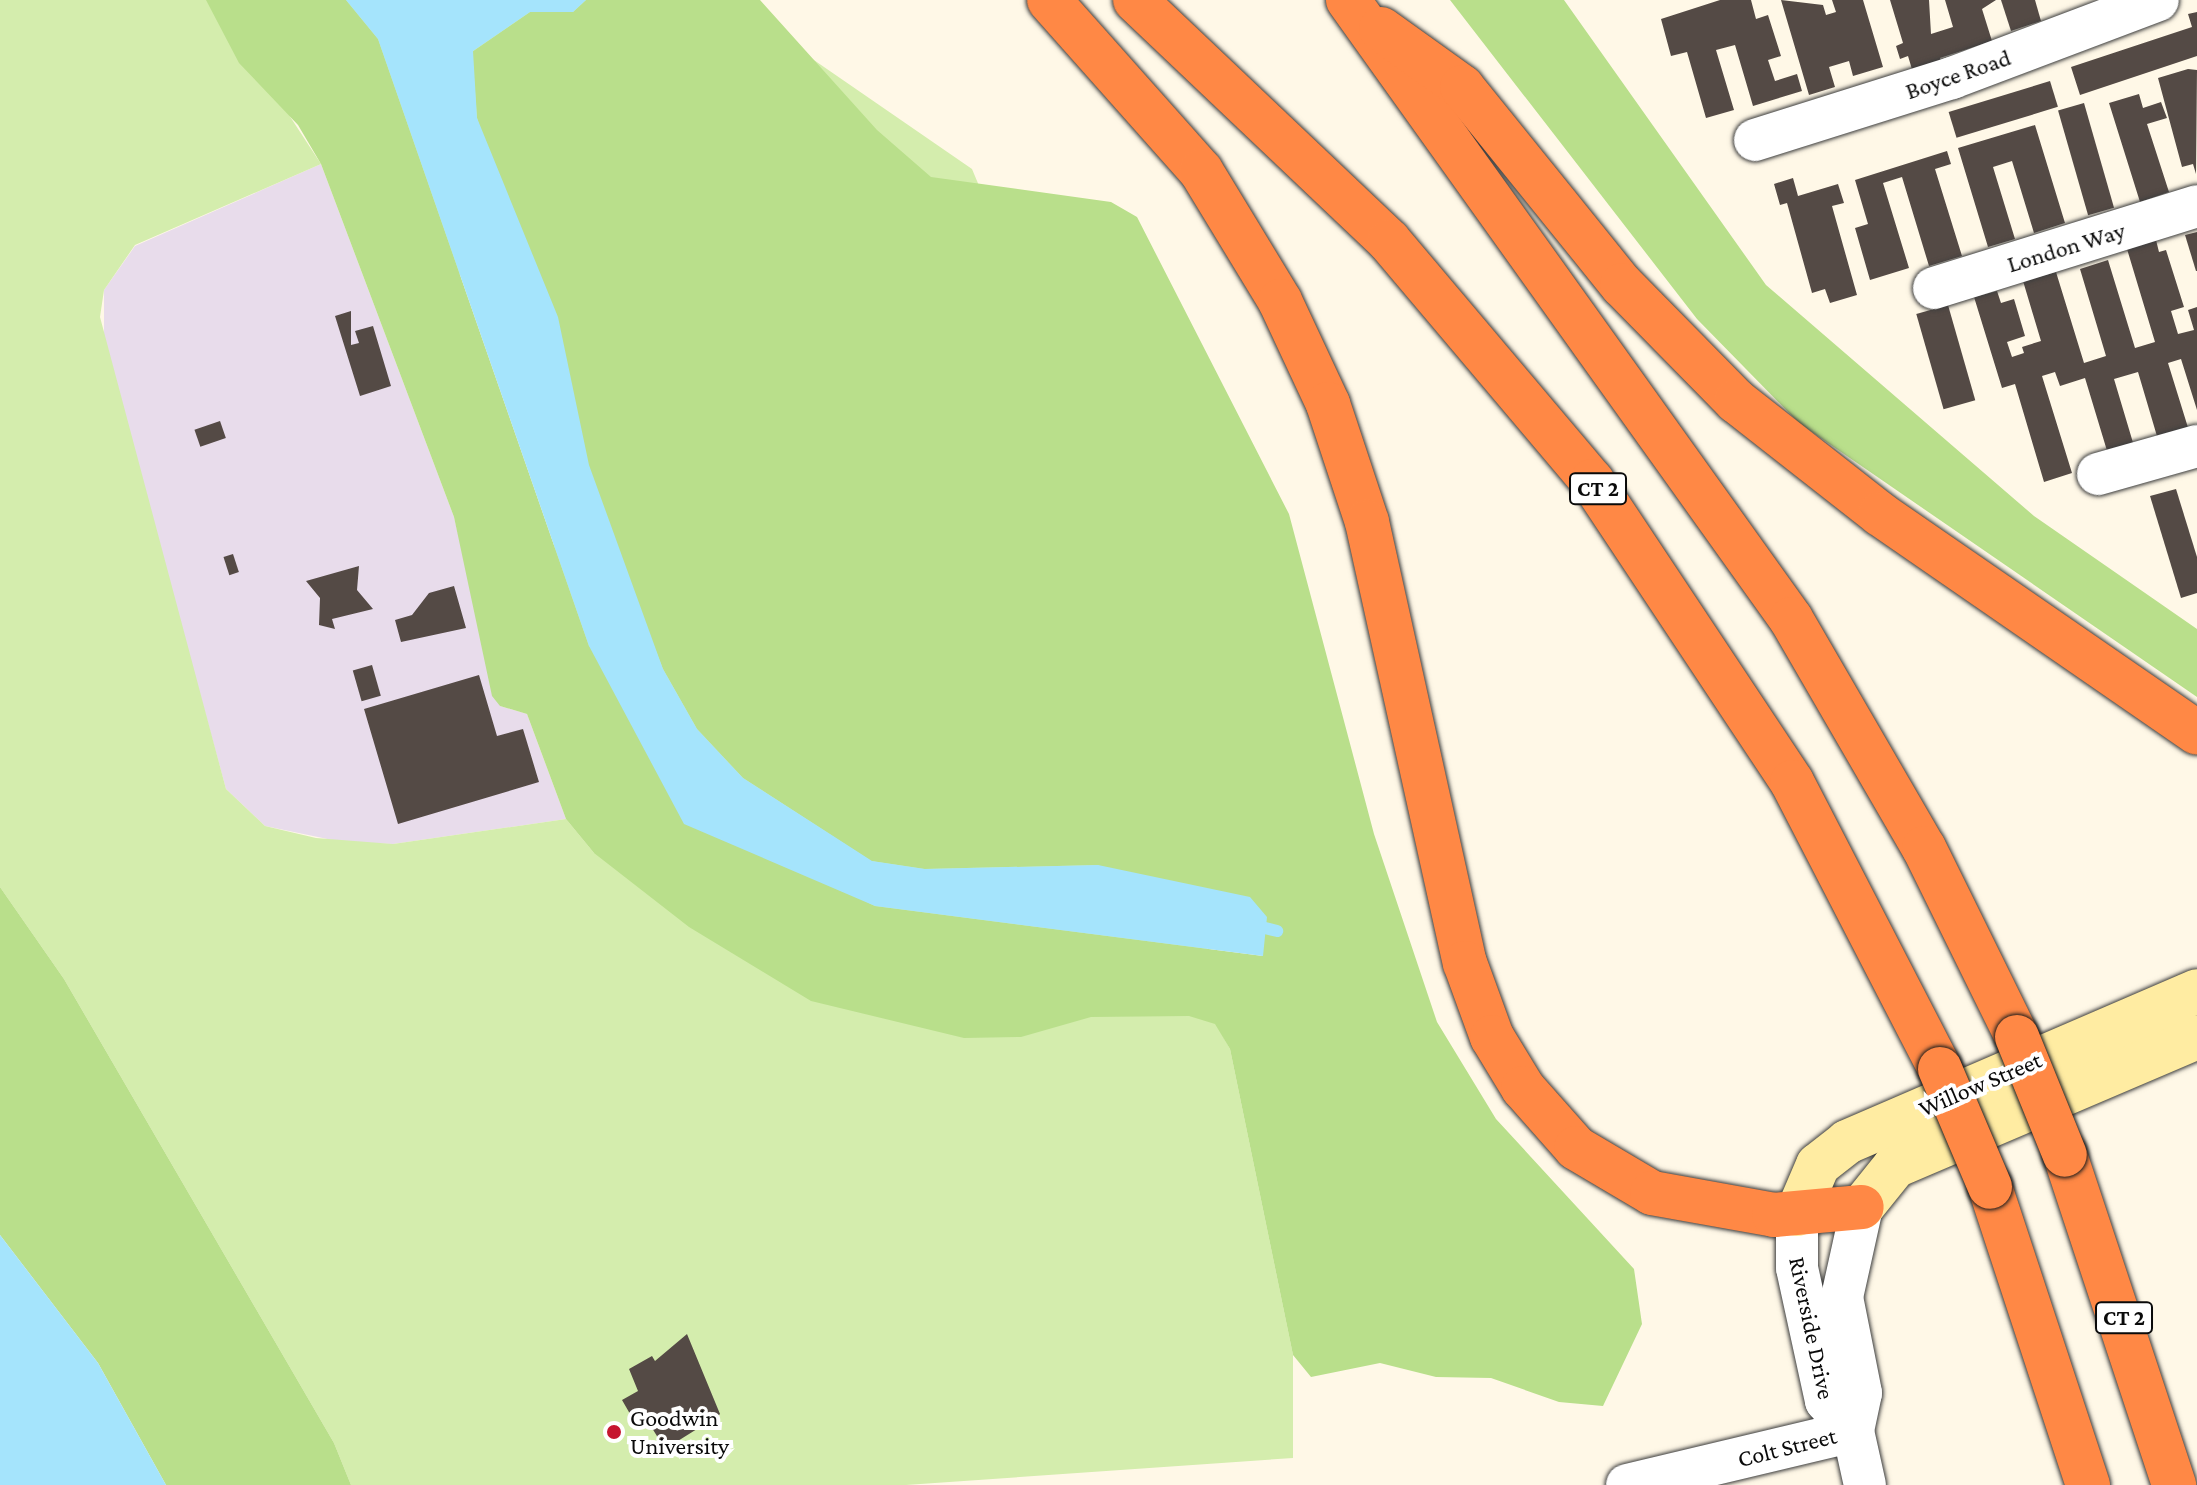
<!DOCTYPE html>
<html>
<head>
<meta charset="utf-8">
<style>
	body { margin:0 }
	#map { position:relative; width:2197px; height:1485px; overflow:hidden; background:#fff8e7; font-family:"Crimson Pro",serif }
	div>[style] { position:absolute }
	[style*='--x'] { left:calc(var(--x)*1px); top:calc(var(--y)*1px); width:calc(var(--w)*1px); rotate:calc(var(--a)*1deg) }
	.industrial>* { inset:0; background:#e8dceb }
	.green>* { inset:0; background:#d4edad }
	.forest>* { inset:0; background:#b9df8b }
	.water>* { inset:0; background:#a5e4fc }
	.stream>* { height:12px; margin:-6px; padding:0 6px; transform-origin:6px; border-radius:6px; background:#a5e4fc }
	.building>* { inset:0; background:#544a45; transform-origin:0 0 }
	.roads { filter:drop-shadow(0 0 2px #3d3d3d) drop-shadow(0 0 2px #3d3d3d) }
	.minor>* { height:42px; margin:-21px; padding:0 21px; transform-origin:21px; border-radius:21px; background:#fff }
	.secondary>* { height:44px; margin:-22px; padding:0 22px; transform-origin:22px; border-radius:22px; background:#ffeca2 }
	.motorway>* { height:44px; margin:-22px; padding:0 22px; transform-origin:22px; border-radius:22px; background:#ff8845 }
	.bridges { filter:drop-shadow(0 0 2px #1b1b1b) drop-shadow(0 0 2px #1b1b1b) }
	.motorway-bridge>* { height:44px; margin:-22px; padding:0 22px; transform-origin:22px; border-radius:22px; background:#ff8845 }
	.dots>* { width:22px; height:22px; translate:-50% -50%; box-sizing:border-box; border:4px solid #fff; border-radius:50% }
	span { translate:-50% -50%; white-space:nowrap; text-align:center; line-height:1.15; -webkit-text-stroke:8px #fff; paint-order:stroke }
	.shield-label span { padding:2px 6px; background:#fff; border:2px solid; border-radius:6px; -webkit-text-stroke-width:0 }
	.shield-label { font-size:22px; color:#0a0a0a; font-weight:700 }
	.street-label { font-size:24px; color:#0a0a0a }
	.poi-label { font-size:24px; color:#0a0a0a }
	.left { translate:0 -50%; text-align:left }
</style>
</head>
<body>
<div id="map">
	<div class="industrial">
		<i style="clip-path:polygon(321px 164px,454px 517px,500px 706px,527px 714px,566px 819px,393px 844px,342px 842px,265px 826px,226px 789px,104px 344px,104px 290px,135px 246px)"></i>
	</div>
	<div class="green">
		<i style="clip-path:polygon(evenodd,0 0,727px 0,972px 169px,1170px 642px,1216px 1024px,1230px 1049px,1293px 1355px,1293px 1458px,906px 1485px,351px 1485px,334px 1443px,64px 979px,0 887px,0 0,289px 115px,527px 337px,594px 853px,566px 819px,393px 844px,316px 838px,265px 826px,226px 789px,100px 317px,104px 290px,135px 245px,321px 164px,289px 115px)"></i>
	</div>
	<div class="forest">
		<i style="clip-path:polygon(206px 0,346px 0,378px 39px,589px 646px,793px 866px,875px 906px,1263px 956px,1098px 865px,924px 869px,871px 861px,743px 778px,697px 729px,663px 669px,609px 530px,477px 118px,472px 52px,530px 12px,573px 12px,586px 0,760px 0,877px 130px,931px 177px,1111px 202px,1137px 217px,1289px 514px,1374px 834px,1437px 1022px,1496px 1119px,1634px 1269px,1642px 1324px,1603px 1406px,1559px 1402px,1491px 1378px,1436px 1377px,1380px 1363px,1311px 1377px,1293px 1355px,1230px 1049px,1215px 1024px,1189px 1016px,1091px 1017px,1021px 1037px,964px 1038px,811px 1001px,689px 927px,594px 853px,566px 819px,527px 714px,500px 706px,492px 696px,454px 517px,321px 164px,298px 125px,239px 63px)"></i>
		<i style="clip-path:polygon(1450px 0,1564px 0,1766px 285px,2034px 516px,2197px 629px,2197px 697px,1799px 423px,1697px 319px)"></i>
		<i style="clip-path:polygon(0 887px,64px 979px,334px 1443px,351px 1485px,166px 1485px,98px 1363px,0 1235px)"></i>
	</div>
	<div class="water">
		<i style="clip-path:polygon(346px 0,586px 0,573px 12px,530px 12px,473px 51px,477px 118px,558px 317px,589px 465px,663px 669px,697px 729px,743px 778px,872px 861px,925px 869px,1098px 865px,1250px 897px,1267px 917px,1263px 956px,875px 906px,684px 824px,589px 646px,378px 39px)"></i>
		<i style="clip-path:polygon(0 1235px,98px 1363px,166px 1485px,0 1485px)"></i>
	</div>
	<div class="stream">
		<i style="--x:1253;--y:925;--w:25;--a:14"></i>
	</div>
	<div class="building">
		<i style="clip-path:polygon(1720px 0,1751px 0,1756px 19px,1768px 15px,1781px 56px,1768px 60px,1775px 81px,1797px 74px,1802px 91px,1753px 106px,1735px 45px,1716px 50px,1734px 110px,1706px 118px,1687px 52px,1671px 56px,1661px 19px)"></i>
		<i style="clip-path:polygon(1781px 0,1823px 5px,1826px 15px,1836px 12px,1832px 0,1863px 0,1883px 67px,1853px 76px,1849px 61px,1829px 67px,1835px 87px,1809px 95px)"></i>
		<i style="clip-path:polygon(1890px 0,1929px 0,1931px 34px,1953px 27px,1945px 0,1996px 0,1982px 9px,1992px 41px,1940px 58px,1943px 67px,1914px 76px,1908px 56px,1900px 59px,1896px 46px,1903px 43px)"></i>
		<i style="clip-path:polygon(2001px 0,2035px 0,2041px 21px,2011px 31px)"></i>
		<i style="clip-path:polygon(2197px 12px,2197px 56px,2080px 95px,2071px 67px,2192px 27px,2188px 14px)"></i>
		<i style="clip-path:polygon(2188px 69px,2197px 70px,2196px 174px,2193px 164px,2182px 167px,2158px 78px)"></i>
		<i style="left:2050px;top:81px;width:27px;height:106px;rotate:73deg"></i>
		<i style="clip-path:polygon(2139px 94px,2143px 108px,2161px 102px,2167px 118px,2147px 124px,2169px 192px,2140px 202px,2109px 103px)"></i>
		<i style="left:2084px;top:103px;width:109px;height:27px;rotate:74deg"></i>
		<i style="clip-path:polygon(2035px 125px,2065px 223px,2034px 233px,2012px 161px,1993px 167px,2015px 239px,1988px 247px,1958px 148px)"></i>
		<i style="clip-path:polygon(1947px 151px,1951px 164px,1935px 169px,1962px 256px,1929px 266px,1902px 177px,1883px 183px,1909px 268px,1870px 280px,1855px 228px,1868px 224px,1855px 180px)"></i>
		<i style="clip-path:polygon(1793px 178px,1798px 196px,1838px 184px,1844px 203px,1832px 206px,1857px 295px,1830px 303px,1825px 289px,1812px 293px,1787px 203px,1780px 205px,1774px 184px)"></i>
		<i style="clip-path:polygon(2197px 232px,2197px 271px,2196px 271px,2185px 235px)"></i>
		<i style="clip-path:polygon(2156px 240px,2159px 252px,2166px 250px,2184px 307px,2171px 311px,2178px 334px,2194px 330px,2188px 310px,2197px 307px,2197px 410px,2181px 359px,2168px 363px,2190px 434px,2159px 443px,2138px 372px,2114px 379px,2134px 446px,2108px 454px,2085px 378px,2060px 386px,2055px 372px,2042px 376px,2072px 473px,2044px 482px,2015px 384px,2002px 388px,1974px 297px,1997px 291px,2001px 303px,2014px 299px,2025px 336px,2007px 342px,2012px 357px,2024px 353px,2022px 347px,2041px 341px,2023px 281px,2056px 272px,2084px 363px,2106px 356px,2080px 269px,2108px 260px,2135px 348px,2155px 342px,2127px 249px)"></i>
		<i style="left:1948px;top:305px;width:99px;height:33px;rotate:74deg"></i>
		<i style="clip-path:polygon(351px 311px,351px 345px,359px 343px,355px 331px,373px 326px,391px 386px,360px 396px,335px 316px)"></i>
		<i style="left:220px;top:421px;width:18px;height:27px;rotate:71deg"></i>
		<i style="clip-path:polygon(2176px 489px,2197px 557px,2197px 593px,2181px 598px,2150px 496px)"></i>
		<i style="left:233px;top:554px;width:19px;height:10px;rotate:72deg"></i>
		<i style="clip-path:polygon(359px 566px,357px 590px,373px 609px,332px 619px,335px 629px,319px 625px,320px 598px,306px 581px)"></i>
		<i style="clip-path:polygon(454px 586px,466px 628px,401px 642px,395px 620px,412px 615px,429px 593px)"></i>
		<i style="left:372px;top:665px;width:32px;height:20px;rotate:74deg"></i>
		<i style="clip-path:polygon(479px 675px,497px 736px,523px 729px,539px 782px,398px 824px,364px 709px)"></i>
		<i style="clip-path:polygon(687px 1334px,720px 1414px,711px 1423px,689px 1415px,697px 1429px,665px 1449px,647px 1420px,637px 1426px,622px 1400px,638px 1391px,629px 1369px,652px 1356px,655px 1361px)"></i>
	</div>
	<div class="roads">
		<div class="minor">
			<i style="--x:1755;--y:140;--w:207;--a:-17.5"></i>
			<i style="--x:1952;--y:78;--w:220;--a:-20.7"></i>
			<i style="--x:1934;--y:288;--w:275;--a:-17.3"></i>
			<i style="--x:2098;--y:474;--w:103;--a:-15.8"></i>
			<i style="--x:1862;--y:1207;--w:92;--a:102.5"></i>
			<i style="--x:1842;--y:1297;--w:98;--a:78.8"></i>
			<i style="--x:1861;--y:1393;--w:39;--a:102"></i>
			<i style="--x:1853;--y:1431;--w:55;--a:77.5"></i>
			<i style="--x:1797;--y:1214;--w:54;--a:90"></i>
			<i style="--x:1797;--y:1268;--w:136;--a:77.7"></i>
			<i style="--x:1826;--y:1401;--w:40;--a:48"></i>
			<i style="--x:1627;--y:1485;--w:232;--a:-13.4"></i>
		</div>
		<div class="secondary">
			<i style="--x:1862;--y:1207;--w:53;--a:-51.2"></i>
			<i style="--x:1895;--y:1166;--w:328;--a:-23.1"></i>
			<i style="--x:1797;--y:1214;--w:53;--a:-66.8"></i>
			<i style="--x:1818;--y:1165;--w:37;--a:-38"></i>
			<i style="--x:1847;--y:1142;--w:381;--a:-23.3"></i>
		</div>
		<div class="motorway">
			<i style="--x:1049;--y:0;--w:229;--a:48.4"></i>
			<i style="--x:1201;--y:171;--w:152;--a:58.7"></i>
			<i style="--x:1280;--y:301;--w:114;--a:65"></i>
			<i style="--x:1328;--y:404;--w:124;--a:71.7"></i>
			<i style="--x:1367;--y:522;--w:452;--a:77.5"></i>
			<i style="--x:1465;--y:963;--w:79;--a:70"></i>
			<i style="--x:1492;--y:1037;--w:60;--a:58.7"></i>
			<i style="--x:1523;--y:1088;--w:80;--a:48.5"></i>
			<i style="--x:1576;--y:1148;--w:88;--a:30.6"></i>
			<i style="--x:1652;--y:1193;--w:124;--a:10.2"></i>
			<i style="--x:1774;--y:1215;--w:88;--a:-5.2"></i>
			<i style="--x:1135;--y:0;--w:350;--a:43.5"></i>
			<i style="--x:1389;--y:241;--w:314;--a:49.8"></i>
			<i style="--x:1592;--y:481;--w:361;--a:56.4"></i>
			<i style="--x:1792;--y:782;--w:323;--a:62.7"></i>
			<i style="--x:1348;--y:0;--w:761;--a:54.41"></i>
			<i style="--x:1791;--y:619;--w:265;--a:59.9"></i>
			<i style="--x:1924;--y:848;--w:211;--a:63.8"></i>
			<i style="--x:1381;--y:29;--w:100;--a:35.6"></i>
			<i style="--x:1462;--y:87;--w:255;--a:51.1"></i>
			<i style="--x:1622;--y:285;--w:163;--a:45.5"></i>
			<i style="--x:1736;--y:401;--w:183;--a:38.1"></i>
			<i style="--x:1880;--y:514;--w:385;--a:34.6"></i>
			<i style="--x:2065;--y:1155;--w:348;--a:71.7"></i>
			<i style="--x:1990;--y:1187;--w:314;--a:71.8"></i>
		</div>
	</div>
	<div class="bridges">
		<div class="motorway-bridge">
			<i style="--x:2017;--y:1037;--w:127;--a:67.9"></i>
			<i style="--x:1940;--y:1069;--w:128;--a:67"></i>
		</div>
	</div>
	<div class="dots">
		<i style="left:614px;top:1432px;background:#c6162f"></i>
	</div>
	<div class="shield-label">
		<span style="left:1598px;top:489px">CT 2</span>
		<span style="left:2124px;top:1318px">CT 2</span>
	</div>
	<div class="street-label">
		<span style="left:1958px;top:74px;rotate:-19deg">Boyce Road</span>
		<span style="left:2066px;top:247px;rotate:-17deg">London Way</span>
		<span style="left:1980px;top:1084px;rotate:-23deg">Willow Street</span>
		<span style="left:1812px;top:1328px;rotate:78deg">Riverside Drive</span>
		<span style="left:1787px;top:1447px;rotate:-14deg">Colt Street</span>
	</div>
	<div class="poi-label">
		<span class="left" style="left:630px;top:1432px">Goodwin<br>University</span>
	</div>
</div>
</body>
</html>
